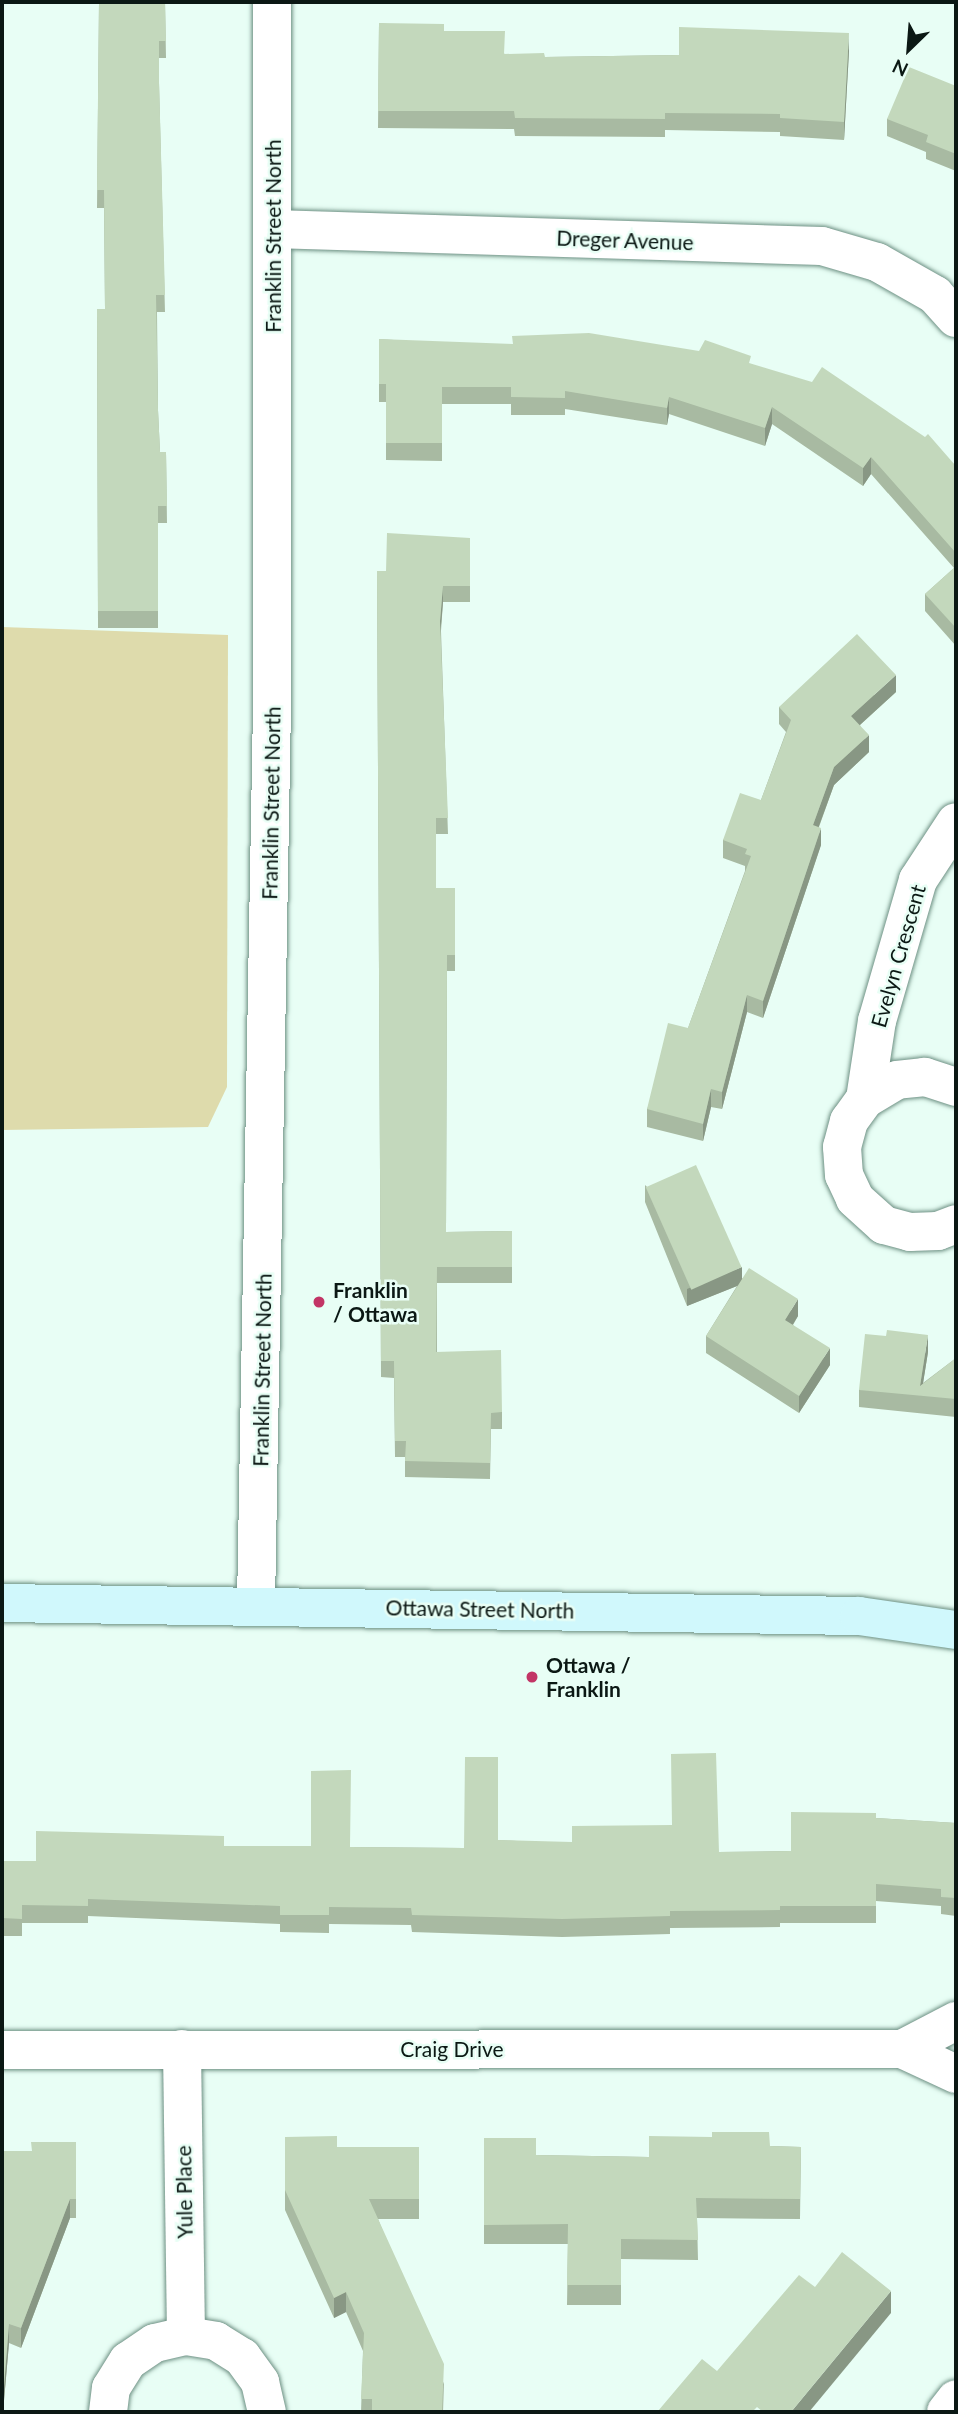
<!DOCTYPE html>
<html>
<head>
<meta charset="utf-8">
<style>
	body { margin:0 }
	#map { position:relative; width:958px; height:2414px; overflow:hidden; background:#e8fef5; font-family:Lato,sans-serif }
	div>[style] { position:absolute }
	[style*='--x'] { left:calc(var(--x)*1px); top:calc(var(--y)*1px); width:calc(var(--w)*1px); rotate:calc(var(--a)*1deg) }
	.green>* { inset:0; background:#dedbac }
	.roads { filter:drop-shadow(0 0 2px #6d9083) drop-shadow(0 0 2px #6d9083) }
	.minor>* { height:38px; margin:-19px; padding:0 19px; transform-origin:19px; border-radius:19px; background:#fff }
	.tertiary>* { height:38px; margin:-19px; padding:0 19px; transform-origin:19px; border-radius:19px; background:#fff }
	.secondary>* { height:38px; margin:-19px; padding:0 19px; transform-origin:19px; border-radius:19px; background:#d0f8fc }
	.wall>* { inset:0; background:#a8baa2 }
	.shaded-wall>* { inset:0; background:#889784 }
	.building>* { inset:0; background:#c3d8bc; transform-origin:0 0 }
	.dots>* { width:19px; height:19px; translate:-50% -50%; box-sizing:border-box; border:4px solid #e8fef5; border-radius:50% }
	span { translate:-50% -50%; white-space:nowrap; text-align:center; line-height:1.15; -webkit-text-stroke:5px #e8fef5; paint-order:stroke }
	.street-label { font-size:21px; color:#0b1814 }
	.poi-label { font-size:21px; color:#0b1814; font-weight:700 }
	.left { translate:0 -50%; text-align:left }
	.frame { position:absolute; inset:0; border:4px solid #0b1814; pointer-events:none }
	.north { position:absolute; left:874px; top:14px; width:70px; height:70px; -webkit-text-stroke:5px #e8fef5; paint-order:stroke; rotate:205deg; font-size:19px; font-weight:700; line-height:28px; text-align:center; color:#0b1814 }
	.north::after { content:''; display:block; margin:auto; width:24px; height:32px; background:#0b1814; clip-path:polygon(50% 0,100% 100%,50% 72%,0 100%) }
</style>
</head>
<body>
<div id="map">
	<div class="green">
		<i style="clip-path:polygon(2px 627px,228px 635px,227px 1087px,208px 1127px,2px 1130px)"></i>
	</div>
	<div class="roads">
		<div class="minor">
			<i style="--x:273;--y:229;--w:549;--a:1.77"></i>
			<i style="--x:822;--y:246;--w:57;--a:16.2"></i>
			<i style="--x:877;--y:262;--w:67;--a:29.6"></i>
			<i style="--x:935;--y:295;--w:31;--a:48"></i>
			<i style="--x:956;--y:1087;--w:33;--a:-162"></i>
			<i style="--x:925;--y:1077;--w:28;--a:174"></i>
			<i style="--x:897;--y:1080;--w:37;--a:149"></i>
			<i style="--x:865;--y:1099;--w:27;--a:126"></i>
			<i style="--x:849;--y:1121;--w:27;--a:105"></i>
			<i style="--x:842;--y:1147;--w:28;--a:86"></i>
			<i style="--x:844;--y:1175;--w:26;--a:65"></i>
			<i style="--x:855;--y:1199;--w:39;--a:42"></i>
			<i style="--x:884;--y:1225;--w:27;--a:15"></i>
			<i style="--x:910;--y:1232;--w:28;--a:-2"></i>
			<i style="--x:938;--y:1231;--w:19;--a:-21"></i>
			<i style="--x:865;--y:1099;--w:79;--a:-81.3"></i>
			<i style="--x:877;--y:1021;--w:147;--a:-73.8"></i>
			<i style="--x:918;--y:880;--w:69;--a:-56.8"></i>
			<i style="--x:182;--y:2049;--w:287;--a:89.2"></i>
			<i style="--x:902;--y:2049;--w:61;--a:-27.4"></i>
			<i style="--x:2;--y:2050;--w:900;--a:-0.06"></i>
			<i style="--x:902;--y:2049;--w:60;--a:24.8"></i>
			<i style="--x:108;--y:2412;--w:24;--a:-83"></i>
			<i style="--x:111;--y:2388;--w:32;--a:-58"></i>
			<i style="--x:128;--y:2361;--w:32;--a:-34"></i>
			<i style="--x:155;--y:2343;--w:32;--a:-13"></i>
			<i style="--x:186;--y:2336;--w:30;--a:9"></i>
			<i style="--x:216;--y:2341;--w:31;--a:32"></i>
			<i style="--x:242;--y:2357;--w:31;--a:54"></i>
			<i style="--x:260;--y:2382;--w:31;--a:77"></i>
			<i style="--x:946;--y:2412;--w:16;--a:-52"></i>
		</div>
		<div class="tertiary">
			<i style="--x:256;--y:1605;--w:899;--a:-88.98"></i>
			<i style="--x:272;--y:706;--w:704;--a:-90"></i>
		</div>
		<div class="secondary">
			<i style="--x:2;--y:1603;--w:857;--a:0.87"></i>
			<i style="--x:859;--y:1616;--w:98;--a:8.2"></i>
		</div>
	</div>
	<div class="wall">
		<i style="clip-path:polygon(99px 2px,165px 2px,166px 58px,159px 58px,159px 83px,165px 312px,157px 312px,158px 410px,160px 452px,166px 452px,167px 523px,158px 523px,158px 628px,98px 628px,97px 309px,105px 309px,104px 208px,97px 208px)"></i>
		<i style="clip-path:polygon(379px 23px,444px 31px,505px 54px,545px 57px,679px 55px,849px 51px,844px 140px,780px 136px,780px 132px,665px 130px,665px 137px,515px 136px,514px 129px,378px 128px)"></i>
		<i style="clip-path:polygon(956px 86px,956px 171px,926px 159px,926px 152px,887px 136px,887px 119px)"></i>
		<i style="clip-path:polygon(379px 339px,751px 364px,955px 465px,956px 465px,956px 646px,925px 611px,925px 594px,954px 568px,871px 474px,863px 486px,772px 424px,765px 446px,669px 414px,667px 425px,565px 409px,565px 415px,511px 415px,511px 404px,442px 404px,442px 461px,386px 460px,386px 402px,379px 402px)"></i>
		<i style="clip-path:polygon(470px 538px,470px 602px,443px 602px,441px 631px,448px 834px,436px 834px,436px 888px,455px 888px,455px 971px,447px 971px,446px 1232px,512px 1231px,512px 1283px,437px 1283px,437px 1352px,502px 1412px,502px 1429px,491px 1429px,490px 1479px,405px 1477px,405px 1457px,395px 1457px,394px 1378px,381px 1377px,377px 571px,386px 571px)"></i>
		<i style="clip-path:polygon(896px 692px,860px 725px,869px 752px,834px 785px,819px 827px,821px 845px,763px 1018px,747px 1012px,722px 1109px,711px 1107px,703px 1141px,647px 1127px,647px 1109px,688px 1028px,745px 871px,745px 866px,723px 858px,723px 840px,761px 800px,786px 732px,779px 724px,779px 707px)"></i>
		<i style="clip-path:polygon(645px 1185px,742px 1278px,798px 1316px,793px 1325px,830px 1365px,799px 1413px,706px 1353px,706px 1336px,737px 1286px,687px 1306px,645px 1202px)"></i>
		<i style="clip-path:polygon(928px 1352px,923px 1383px,956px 1358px,956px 1417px,859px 1407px,859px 1390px)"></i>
		<i style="clip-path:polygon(876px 1818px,956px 1823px,956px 1916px,941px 1914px,941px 1906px,876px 1901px,876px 1923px,780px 1923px,780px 1927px,670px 1928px,670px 1934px,562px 1937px,412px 1932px,411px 1925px,329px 1924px,329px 1933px,280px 1932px,280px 1924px,88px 1916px,88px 1923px,22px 1923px,22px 1936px,2px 1936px,2px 1861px,36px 1861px,224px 1846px,464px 1848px,498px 1840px,719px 1852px,791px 1851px)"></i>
		<i style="clip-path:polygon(285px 2137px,337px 2147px,419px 2147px,419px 2219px,378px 2219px,444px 2384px,443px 2412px,361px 2412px,363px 2351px,346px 2312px,334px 2318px,285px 2210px)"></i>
		<i style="clip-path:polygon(484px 2138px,536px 2155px,649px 2157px,770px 2146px,801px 2147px,800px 2219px,697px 2218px,698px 2260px,621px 2259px,621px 2305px,567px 2305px,568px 2244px,484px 2244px)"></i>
		<i style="clip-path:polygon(76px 2142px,76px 2218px,70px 2218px,21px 2348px,9px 2343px,3px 2412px,2px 2412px,2px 2151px,32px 2151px)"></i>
	</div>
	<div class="shaded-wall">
		<i style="clip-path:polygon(849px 33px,849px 51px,844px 140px,844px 122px)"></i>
		<i style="clip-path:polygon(669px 397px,669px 414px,667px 425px,667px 408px)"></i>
		<i style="clip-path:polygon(772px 407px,772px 424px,765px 446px,765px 428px)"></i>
		<i style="clip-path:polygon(871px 457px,871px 474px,863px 486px,863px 468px)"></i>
		<i style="clip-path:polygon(443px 586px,443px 602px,440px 637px,440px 621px)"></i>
		<i style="clip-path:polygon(896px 675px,896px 692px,851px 733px,851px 716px)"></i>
		<i style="clip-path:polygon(869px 735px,869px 752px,834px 785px,813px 842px,813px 825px,834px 767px)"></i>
		<i style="clip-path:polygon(821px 828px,821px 845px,763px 1018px,763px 1001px)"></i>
		<i style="clip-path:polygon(747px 995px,747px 1012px,722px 1109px,722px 1092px)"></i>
		<i style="clip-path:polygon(711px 1089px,711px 1107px,703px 1141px,703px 1124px)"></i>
		<i style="clip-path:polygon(742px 1267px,742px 1284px,687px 1306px,687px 1289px)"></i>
		<i style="clip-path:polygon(798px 1299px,798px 1316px,785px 1337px,785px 1320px)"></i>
		<i style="clip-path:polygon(928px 1335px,928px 1352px,921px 1396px,920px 1386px)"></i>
		<i style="clip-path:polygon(830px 1348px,830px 1365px,799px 1413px,799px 1396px)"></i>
		<i style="clip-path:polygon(70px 2199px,70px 2218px,21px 2348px,21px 2328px)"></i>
		<i style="clip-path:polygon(891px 2291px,891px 2313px,809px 2412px,791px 2412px)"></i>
		<i style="clip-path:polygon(346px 2292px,346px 2312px,334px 2318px,334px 2298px)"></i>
		<i style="clip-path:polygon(9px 2324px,9px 2343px,3px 2412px,2px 2412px)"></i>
	</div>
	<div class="building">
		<i style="clip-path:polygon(99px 2px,165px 2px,166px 41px,159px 41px,159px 82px,165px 295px,156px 295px,158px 410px,160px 452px,166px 452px,167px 506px,158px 506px,158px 611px,98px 611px,97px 309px,105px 309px,104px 190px,97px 190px)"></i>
		<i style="clip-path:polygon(379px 23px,444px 24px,444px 31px,505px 31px,504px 54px,544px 53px,545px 57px,679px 55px,679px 27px,849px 33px,844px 122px,780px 118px,780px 114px,665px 113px,665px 119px,515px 118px,514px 111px,378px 111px)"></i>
		<i style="clip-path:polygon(909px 67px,956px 86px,956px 154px,926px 142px,928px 135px,887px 119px)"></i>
		<i style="clip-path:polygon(589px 333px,699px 351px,705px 340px,751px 356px,749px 363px,812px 382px,822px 367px,925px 437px,928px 434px,955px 465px,956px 465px,956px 553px,871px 457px,863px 468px,772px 407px,765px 428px,669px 397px,667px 408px,565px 391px,565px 398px,511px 397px,511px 387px,442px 387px,442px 443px,386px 443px,386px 384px,379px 384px,379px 339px,513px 344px,512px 336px)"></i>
		<i style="clip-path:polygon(387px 533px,470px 538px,470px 586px,443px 586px,440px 621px,448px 818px,436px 818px,436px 888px,455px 888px,455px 955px,447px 955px,446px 1232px,512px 1231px,512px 1267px,437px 1267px,436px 1352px,501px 1350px,502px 1412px,491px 1413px,490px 1463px,405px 1461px,406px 1441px,395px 1441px,394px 1361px,381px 1361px,377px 571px,386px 571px)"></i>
		<i style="clip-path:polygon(956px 566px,956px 628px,925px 594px)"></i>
		<i style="clip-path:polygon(857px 634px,896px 675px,851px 716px,869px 735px,834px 767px,813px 825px,821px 828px,763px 1001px,747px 995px,722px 1092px,711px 1089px,703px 1124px,647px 1109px,668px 1023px,688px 1028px,751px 856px,745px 854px,747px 849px,723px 840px,740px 793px,761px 800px,791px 720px,779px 707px)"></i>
		<i style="left:696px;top:1165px;width:112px;height:55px;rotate:66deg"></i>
		<i style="clip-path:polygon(749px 1268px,798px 1299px,785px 1320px,830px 1348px,799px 1396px,706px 1336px)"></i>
		<i style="clip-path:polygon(887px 1330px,928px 1335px,920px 1386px,956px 1358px,956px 1399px,859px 1390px,865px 1334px,886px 1336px)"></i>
		<i style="clip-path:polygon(716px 1753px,719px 1852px,791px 1851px,791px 1812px,876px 1813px,876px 1818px,956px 1823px,956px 1898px,941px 1897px,941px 1889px,876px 1884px,876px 1906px,780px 1906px,780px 1910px,670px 1911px,670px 1916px,562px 1919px,412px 1915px,411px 1908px,329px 1907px,329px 1915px,280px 1915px,280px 1906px,88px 1899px,88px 1906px,22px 1905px,22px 1919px,2px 1918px,2px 1861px,36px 1861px,36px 1831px,224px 1836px,224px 1846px,311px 1846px,311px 1771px,351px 1770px,350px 1847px,464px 1848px,465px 1757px,498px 1757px,498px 1840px,572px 1842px,572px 1826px,672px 1825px,671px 1754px)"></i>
		<i style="clip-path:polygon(712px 2132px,769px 2132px,770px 2146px,801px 2147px,800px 2199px,696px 2198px,698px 2240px,621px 2239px,621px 2285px,567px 2285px,568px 2224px,484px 2225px,484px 2138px,536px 2138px,536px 2155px,649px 2157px,649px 2136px,712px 2137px)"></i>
		<i style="clip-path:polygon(337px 2136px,337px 2147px,419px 2147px,419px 2199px,369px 2199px,444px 2364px,442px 2412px,372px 2412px,372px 2399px,361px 2399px,364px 2333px,346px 2292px,334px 2298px,285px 2190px,285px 2137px)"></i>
		<i style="clip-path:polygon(31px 2142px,76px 2142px,76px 2199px,70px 2199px,21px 2328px,9px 2324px,2px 2410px,2px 2151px,32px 2151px)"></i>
		<i style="clip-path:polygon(842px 2252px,891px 2291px,791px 2412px,763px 2412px,757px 2407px,752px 2412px,660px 2412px,658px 2411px,702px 2359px,717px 2371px,799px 2275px,815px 2287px)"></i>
	</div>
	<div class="dots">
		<i style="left:319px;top:1302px;background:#c23566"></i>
		<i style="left:532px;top:1677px;background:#c23566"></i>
	</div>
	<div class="street-label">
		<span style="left:273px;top:236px;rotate:-90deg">Franklin Street North</span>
		<span style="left:625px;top:240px;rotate:2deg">Dreger Avenue</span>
		<span style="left:271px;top:803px;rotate:-89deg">Franklin Street North</span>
		<span style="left:898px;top:956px;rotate:-74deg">Evelyn Crescent</span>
		<span style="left:262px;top:1370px;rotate:-89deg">Franklin Street North</span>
		<span style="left:480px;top:1609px;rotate:1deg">Ottawa Street North</span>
		<span style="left:452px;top:2049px">Craig Drive</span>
		<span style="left:184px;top:2192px;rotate:-91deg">Yule Place</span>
	</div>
	<div class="poi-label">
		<span class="left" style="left:333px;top:1302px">Franklin<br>/ Ottawa</span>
		<span class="left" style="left:546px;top:1677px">Ottawa /<br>Franklin</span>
	</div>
	<div class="frame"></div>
	<div class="north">N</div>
</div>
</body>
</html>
